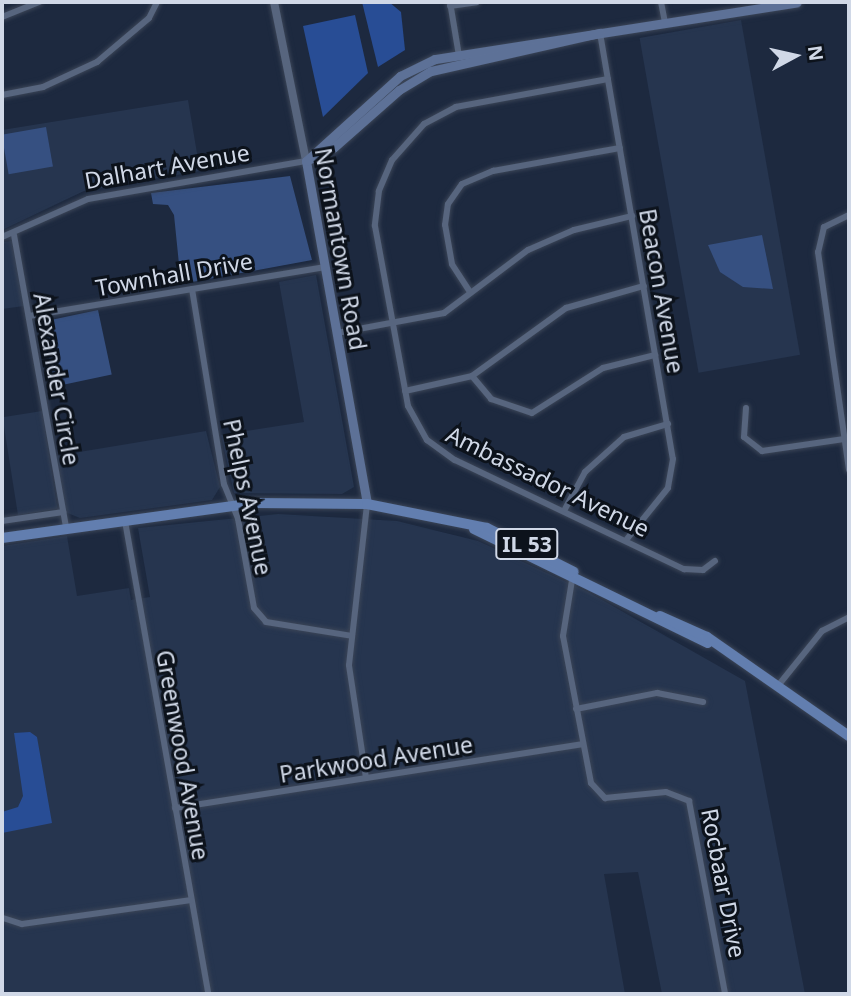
<!DOCTYPE html>
<html>
<head>
<meta charset="utf-8">
<style>
	body { margin:0 }
	#map { position:relative; width:851px; height:996px; overflow:hidden; background:#1d293f; font-family:"Noto Sans",sans-serif }
	div>[style] { position:absolute }
	[style*='--x'] { left:calc(var(--x)*1px); top:calc(var(--y)*1px); width:calc(var(--w)*1px); rotate:calc(var(--a)*1deg) }
	.built>* { inset:0; background:#26354f; transform-origin:0 0 }
	.green>* { inset:0; background:#365081; transform-origin:0 0 }
	.water>* { inset:0; background:#284d95 }
	.roads { filter:drop-shadow(0 0 2px #3b4557) drop-shadow(0 0 2px #3b4557) }
	.minor>* { height:6px; margin:-3px; padding:0 3px; transform-origin:3px; border-radius:3px; background:#57657e }
	.tertiary>* { height:8px; margin:-4px; padding:0 4px; transform-origin:4px; border-radius:4px; background:#57657e }
	.secondary>* { height:9px; margin:-4.5px; padding:0 4.5px; transform-origin:4.5px; border-radius:4.5px; background:#5d7197 }
	.primary>* { height:10px; margin:-5px; padding:0 5px; transform-origin:5px; border-radius:5px; background:#627eaf }
	span { translate:-50% -50%; white-space:nowrap; text-align:center; line-height:1.15; -webkit-text-stroke:6px #0c121b; paint-order:stroke }
	.shield-label span { padding:2px 5px; background:#0c121b; border:2px solid; border-radius:5px; -webkit-text-stroke-width:0 }
	.shield-label { font-size:21px; color:#d0d8e7; font-weight:700 }
	.street-label { font-size:23px; color:#d0d8e7 }
	.frame { position:absolute; inset:0; border:4px solid #d0d8e7; pointer-events:none }
	.north { position:absolute; left:760px; top:21px; width:70px; height:70px; -webkit-text-stroke:5px #0c121b; paint-order:stroke; rotate:82deg; font-size:19px; font-weight:700; line-height:28px; text-align:center; color:#d0d8e7 }
	.north::after { content:''; display:block; margin:auto; width:24px; height:32px; background:#d0d8e7; clip-path:polygon(50% 0,100% 100%,50% 72%,0 100%) }
</style>
</head>
<body>
<div id="map">
	<div class="built">
		<i style="left:741px;top:20px;width:340px;height:103px;rotate:80deg"></i>
		<i style="clip-path:polygon(188px 100px,200px 171px,84px 191px,2px 230px,2px 130px)"></i>
		<i style="clip-path:polygon(12px 241px,24px 306px,2px 309px,2px 242px)"></i>
		<i style="clip-path:polygon(316px 275px,354px 487px,342px 494px,234px 493px,221px 435px,304px 422px,279px 282px)"></i>
		<i style="left:42px;top:411px;width:99px;height:40px;rotate:81deg"></i>
		<i style="clip-path:polygon(206px 431px,220px 487px,212px 500px,80px 518px,65px 512px,55px 456px)"></i>
		<i style="clip-path:polygon(278px 514px,397px 521px,478px 541px,588px 592px,745px 681px,805px 994px,662px 994px,638px 872px,604px 874px,625px 994px,2px 994px,2px 546px,67px 536px,77px 596px,129px 588px,131px 600px,150px 597px,138px 528px)"></i>
	</div>
	<div class="green">
		<i style="left:46px;top:127px;width:40px;height:45px;rotate:80deg"></i>
		<i style="clip-path:polygon(290px 176px,312px 260px,181px 284px,174px 215px,168px 205px,153px 204px,151px 193px)"></i>
		<i style="clip-path:polygon(762px 235px,773px 289px,743px 287px,720px 272px,708px 245px)"></i>
		<i style="left:98px;top:310px;width:66px;height:58px;rotate:78deg"></i>
	</div>
	<div class="water">
		<i style="clip-path:polygon(362px 2px,389px 2px,401px 12px,405px 50px,378px 67px)"></i>
		<i style="clip-path:polygon(355px 15px,368px 73px,323px 117px,303px 26px)"></i>
		<i style="clip-path:polygon(30px 732px,37px 737px,52px 823px,2px 833px,2px 812px,18px 807px,23px 796px,14px 733px)"></i>
	</div>
	<div class="roads">
		<div class="minor">
			<i style="--x:450;--y:2;--w:55;--a:80.5"></i>
			<i style="--x:661;--y:2;--w:21;--a:79"></i>
			<i style="--x:450;--y:6;--w:27;--a:-8"></i>
			<i style="--x:2;--y:17;--w:40;--a:-22"></i>
			<i style="--x:600;--y:33;--w:432;--a:80.3"></i>
			<i style="--x:673;--y:459;--w:29;--a:100"></i>
			<i style="--x:668;--y:488;--w:65;--a:128.8"></i>
			<i style="--x:608;--y:79;--w:155;--a:169.6"></i>
			<i style="--x:456;--y:107;--w:36;--a:152"></i>
			<i style="--x:424;--y:124;--w:48;--a:131.6"></i>
			<i style="--x:392;--y:160;--w:34;--a:113"></i>
			<i style="--x:379;--y:191;--w:35;--a:97"></i>
			<i style="--x:375;--y:226;--w:183;--a:79.6"></i>
			<i style="--x:408;--y:406;--w:39;--a:61"></i>
			<i style="--x:427;--y:440;--w:34;--a:36"></i>
			<i style="--x:455;--y:460;--w:254;--a:25.5"></i>
			<i style="--x:684;--y:569;--w:19;--a:3"></i>
			<i style="--x:703;--y:570;--w:15;--a:-37"></i>
			<i style="--x:2;--y:95;--w:42;--a:-11"></i>
			<i style="--x:43;--y:87;--w:60;--a:-24.8"></i>
			<i style="--x:97;--y:62;--w:68;--a:-40.2"></i>
			<i style="--x:149;--y:18;--w:18;--a:-63"></i>
			<i style="--x:849;--y:215;--w:28;--a:154"></i>
			<i style="--x:824;--y:227;--w:26;--a:103"></i>
			<i style="--x:818;--y:252;--w:220;--a:81.9"></i>
			<i style="--x:14;--y:235;--w:298;--a:79.9"></i>
			<i style="--x:2;--y:237;--w:94;--a:-23.8"></i>
			<i style="--x:88;--y:199;--w:221;--a:-9.9"></i>
			<i style="--x:192;--y:289;--w:198;--a:80.7"></i>
			<i style="--x:224;--y:484;--w:38;--a:68"></i>
			<i style="--x:238;--y:519;--w:90;--a:79.8"></i>
			<i style="--x:254;--y:608;--w:18;--a:49"></i>
			<i style="--x:266;--y:622;--w:87;--a:9.2"></i>
			<i style="--x:470;--y:292;--w:33;--a:-123"></i>
			<i style="--x:452;--y:264;--w:40;--a:-100"></i>
			<i style="--x:445;--y:225;--w:21;--a:-82"></i>
			<i style="--x:448;--y:204;--w:24;--a:-55"></i>
			<i style="--x:462;--y:184;--w:34;--a:-23"></i>
			<i style="--x:493;--y:171;--w:129;--a:-10.3"></i>
			<i style="--x:29;--y:316;--w:299;--a:-9.4"></i>
			<i style="--x:337;--y:333;--w:109;--a:-10.6"></i>
			<i style="--x:444;--y:313;--w:105;--a:-36.9"></i>
			<i style="--x:528;--y:250;--w:50;--a:-23.5"></i>
			<i style="--x:574;--y:230;--w:60;--a:-13.6"></i>
			<i style="--x:472;--y:376;--w:30;--a:50"></i>
			<i style="--x:491;--y:399;--w:43;--a:18.9"></i>
			<i style="--x:532;--y:413;--w:84;--a:-32.4"></i>
			<i style="--x:603;--y:368;--w:54;--a:-14"></i>
			<i style="--x:405;--y:391;--w:69;--a:-12.6"></i>
			<i style="--x:472;--y:376;--w:116;--a:-35.9"></i>
			<i style="--x:566;--y:308;--w:81;--a:-15.8"></i>
			<i style="--x:746;--y:408;--w:29;--a:94"></i>
			<i style="--x:744;--y:437;--w:23;--a:38"></i>
			<i style="--x:762;--y:451;--w:83;--a:-8.3"></i>
			<i style="--x:565;--y:509;--w:42;--a:-61.6"></i>
			<i style="--x:585;--y:472;--w:52;--a:-41.9"></i>
			<i style="--x:624;--y:437;--w:46;--a:-16.5"></i>
			<i style="--x:2;--y:521;--w:62;--a:-8.4"></i>
			<i style="--x:125;--y:521;--w:480;--a:80"></i>
			<i style="--x:573;--y:574;--w:63;--a:99.2"></i>
			<i style="--x:563;--y:636;--w:150;--a:79.2"></i>
			<i style="--x:591;--y:783;--w:21;--a:47"></i>
			<i style="--x:605;--y:798;--w:61;--a:-5.6"></i>
			<i style="--x:666;--y:792;--w:25;--a:21"></i>
			<i style="--x:689;--y:801;--w:196;--a:79.4"></i>
			<i style="--x:777;--y:687;--w:72;--a:-51.2"></i>
			<i style="--x:822;--y:631;--w:30;--a:-27"></i>
			<i style="--x:576;--y:709;--w:83;--a:-11.2"></i>
			<i style="--x:657;--y:693;--w:47;--a:11.1"></i>
			<i style="--x:366;--y:778;--w:114;--a:-98.6"></i>
			<i style="--x:349;--y:665;--w:162;--a:-83.6"></i>
			<i style="--x:175;--y:808;--w:412;--a:-8.9"></i>
			<i style="--x:3;--y:918;--w:20;--a:18"></i>
			<i style="--x:22;--y:924;--w:171;--a:-8.1"></i>
		</div>
		<div class="tertiary">
			<i style="--x:274;--y:2;--w:162;--a:78.6"></i>
		</div>
		<div class="secondary">
			<i style="--x:306;--y:161;--w:127;--a:-42.1"></i>
			<i style="--x:400;--y:76;--w:39;--a:-26"></i>
			<i style="--x:435;--y:59;--w:366;--a:-8.9"></i>
			<i style="--x:306;--y:161;--w:348;--a:79.9"></i>
			<i style="--x:306;--y:161;--w:30;--a:-26"></i>
			<i style="--x:333;--y:148;--w:88;--a:-41.3"></i>
			<i style="--x:399;--y:90;--w:37;--a:-31"></i>
			<i style="--x:431;--y:71;--w:173;--a:-12.7"></i>
		</div>
		<div class="primary">
			<i style="--x:474;--y:529;--w:260;--a:26"></i>
			<i style="--x:2;--y:538;--w:255;--a:-7.9"></i>
			<i style="--x:255;--y:503;--w:112;--a:0.5"></i>
			<i style="--x:367;--y:504;--w:122;--a:11.3"></i>
			<i style="--x:487;--y:528;--w:97;--a:26.8"></i>
			<i style="--x:660;--y:616;--w:51;--a:24.1"></i>
			<i style="--x:707;--y:637;--w:173;--a:34.9"></i>
		</div>
	</div>
	<div class="shield-label">
		<span style="left:527px;top:544px">IL 53</span>
	</div>
	<div class="street-label">
		<span style="left:167px;top:166px;rotate:-10deg">Dalhart Avenue</span>
		<span style="left:341px;top:249px;rotate:80deg">Normantown Road</span>
		<span style="left:174px;top:274px;rotate:-10deg">Townhall Drive</span>
		<span style="left:662px;top:291px;rotate:80deg">Beacon Avenue</span>
		<span style="left:57px;top:379px;rotate:80deg">Alexander Circle</span>
		<span style="left:548px;top:481px;rotate:26deg">Ambassador Avenue</span>
		<span style="left:248px;top:497px;rotate:78deg">Phelps Avenue</span>
		<span style="left:183px;top:755px;rotate:80deg">Greenwood Avenue</span>
		<span style="left:376px;top:759px;rotate:-9deg">Parkwood Avenue</span>
		<span style="left:724px;top:883px;rotate:79deg">Rocbaar Drive</span>
	</div>
	<div class="frame"></div>
	<div class="north">N</div>
</div>
</body>
</html>
